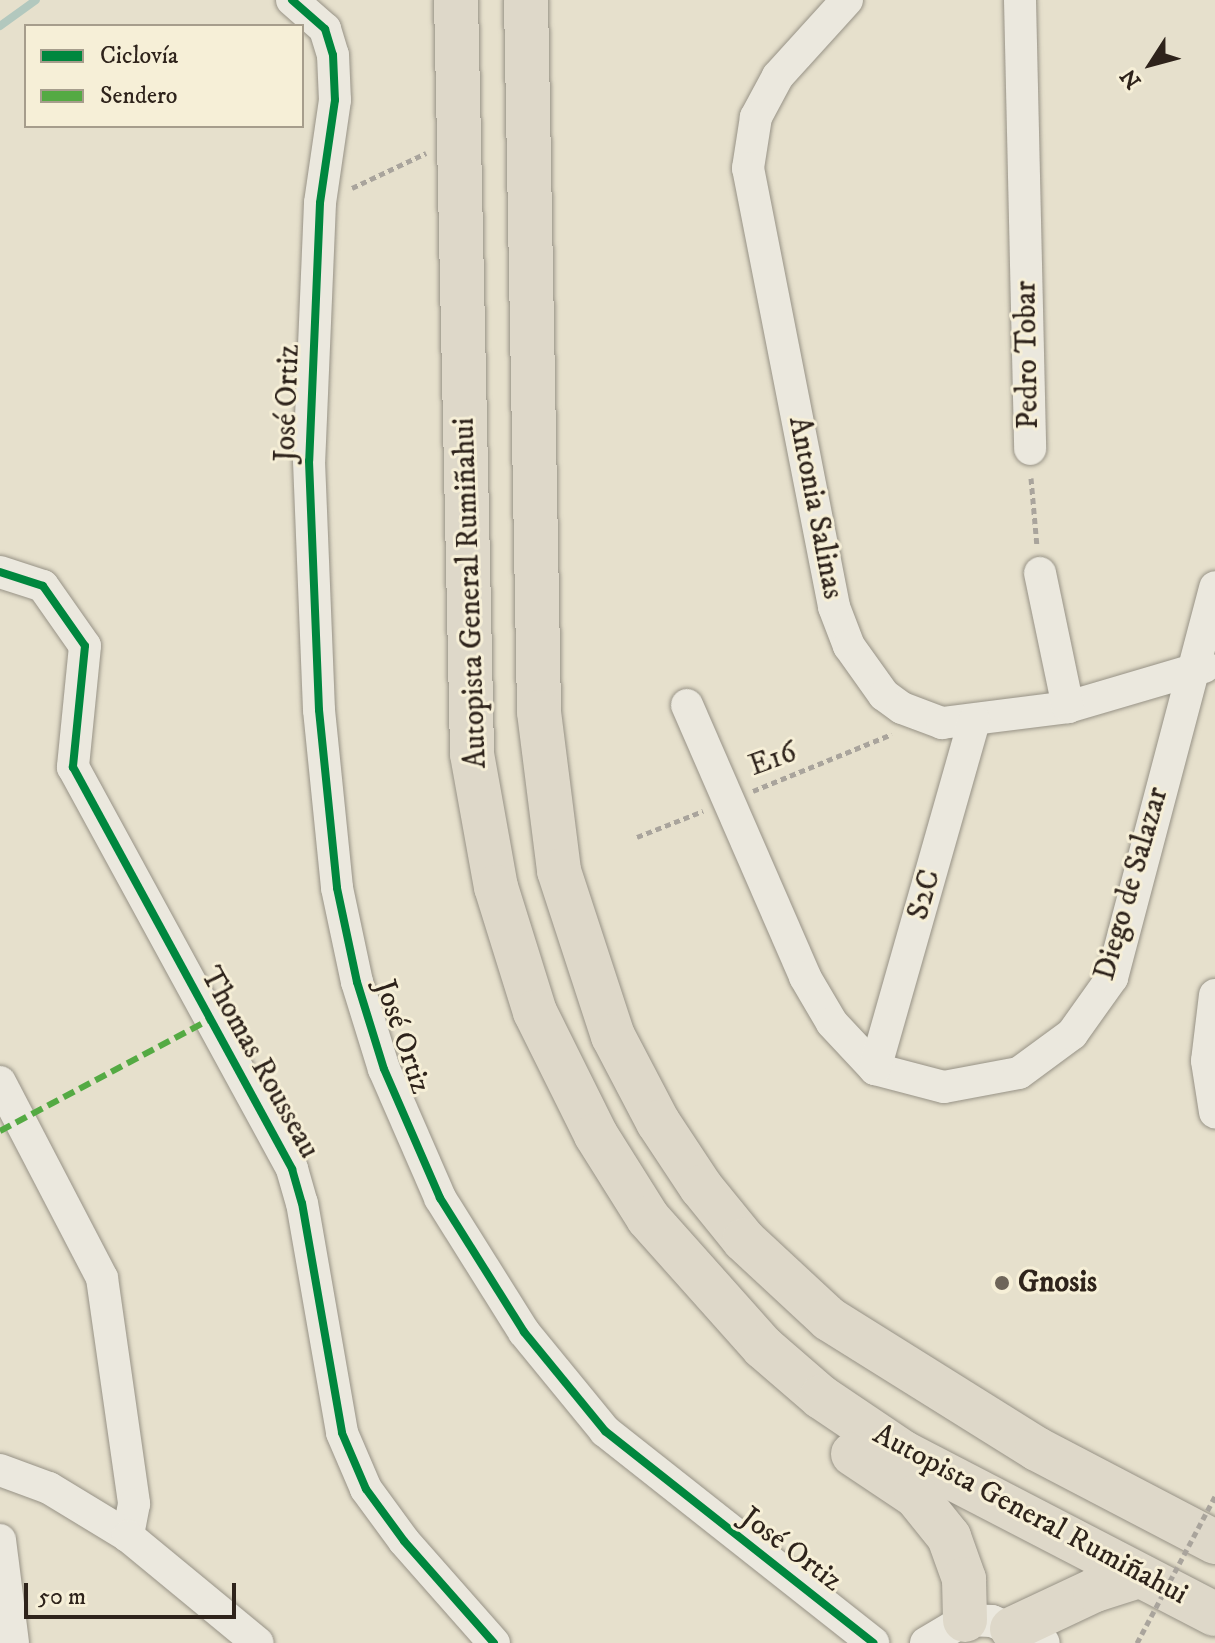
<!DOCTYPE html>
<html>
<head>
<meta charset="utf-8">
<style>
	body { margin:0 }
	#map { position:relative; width:1215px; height:1643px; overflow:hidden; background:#e6e0cc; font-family:"IM FELL DW Pica",serif }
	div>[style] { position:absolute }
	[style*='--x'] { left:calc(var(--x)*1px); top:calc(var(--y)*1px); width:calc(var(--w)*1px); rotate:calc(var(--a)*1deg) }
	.stream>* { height:8px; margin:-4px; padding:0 4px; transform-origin:4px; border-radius:4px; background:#b2c8be }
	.path>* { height:5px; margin-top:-2.5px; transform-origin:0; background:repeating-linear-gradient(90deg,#a9a49c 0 6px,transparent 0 10px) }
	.roads { filter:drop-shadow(0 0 2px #979286) drop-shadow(0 0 2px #979286) }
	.minor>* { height:32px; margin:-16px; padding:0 16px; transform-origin:16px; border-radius:16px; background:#ebe8de }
	.highway>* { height:44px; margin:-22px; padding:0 22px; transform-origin:22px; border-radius:22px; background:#ded8c9 }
	.path-bridge>* { height:5px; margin-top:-2.5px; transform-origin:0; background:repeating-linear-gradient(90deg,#a9a49c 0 6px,transparent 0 10px) }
	.quiet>* { height:6px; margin-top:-3px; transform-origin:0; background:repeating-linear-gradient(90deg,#54aa43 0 12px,transparent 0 18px) }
	.cycleway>* { height:8px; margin:-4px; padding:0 4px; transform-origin:4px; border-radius:4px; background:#00873e }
	.dots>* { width:22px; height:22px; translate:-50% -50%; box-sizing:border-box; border:4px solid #f6efd7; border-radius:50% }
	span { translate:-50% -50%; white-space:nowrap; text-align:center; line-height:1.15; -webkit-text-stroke:6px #f6efd7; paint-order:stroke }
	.street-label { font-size:30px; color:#2e231b }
	.poi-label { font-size:30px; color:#2e231b; font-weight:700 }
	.left { translate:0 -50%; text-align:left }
	.legend { position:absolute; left:24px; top:24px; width:280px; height:104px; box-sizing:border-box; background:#f6efd7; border:2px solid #a69d8c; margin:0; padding:10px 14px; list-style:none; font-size:24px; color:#2e231b }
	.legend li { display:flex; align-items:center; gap:16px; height:40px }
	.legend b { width:40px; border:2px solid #a69d8c }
	.north { position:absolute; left:1111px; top:24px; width:80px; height:80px; -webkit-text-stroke:6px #f6efd7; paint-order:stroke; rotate:234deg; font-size:22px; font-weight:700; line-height:32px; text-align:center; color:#2e231b }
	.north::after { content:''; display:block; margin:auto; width:28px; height:36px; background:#2e231b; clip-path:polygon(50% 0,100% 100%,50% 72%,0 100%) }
	.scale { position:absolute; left:24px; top:1583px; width:212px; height:36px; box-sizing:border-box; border:4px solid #2e231b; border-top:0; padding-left:10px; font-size:24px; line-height:28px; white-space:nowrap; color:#2e231b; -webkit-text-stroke:6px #f6efd7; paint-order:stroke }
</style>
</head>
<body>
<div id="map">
	<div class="stream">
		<i style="--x:0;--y:26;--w:44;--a:-35.8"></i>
	</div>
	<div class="path">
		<i style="--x:352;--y:188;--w:82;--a:-25.3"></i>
		<i style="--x:1031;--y:478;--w:69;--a:85"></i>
		<i style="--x:753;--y:791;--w:150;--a:-22.3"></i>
		<i style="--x:637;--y:837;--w:71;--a:-21.5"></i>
	</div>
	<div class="roads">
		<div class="minor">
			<i style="--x:292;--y:0;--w:44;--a:41.3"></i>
			<i style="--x:325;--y:29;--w:27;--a:73"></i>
			<i style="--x:333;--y:55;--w:45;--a:87.5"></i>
			<i style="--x:335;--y:100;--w:104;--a:98.3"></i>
			<i style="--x:320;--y:203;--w:258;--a:92.4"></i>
			<i style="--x:309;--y:461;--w:249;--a:87.7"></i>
			<i style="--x:319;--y:710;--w:179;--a:84.2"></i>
			<i style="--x:337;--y:888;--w:96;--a:78"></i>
			<i style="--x:357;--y:982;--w:91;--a:72.8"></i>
			<i style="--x:384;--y:1069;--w:141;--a:66.5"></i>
			<i style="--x:440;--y:1198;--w:158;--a:57.9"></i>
			<i style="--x:524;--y:1332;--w:128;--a:50.7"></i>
			<i style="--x:605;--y:1431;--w:342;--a:38.3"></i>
			<i style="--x:847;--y:0;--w:103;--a:132.2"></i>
			<i style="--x:778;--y:76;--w:47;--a:118.2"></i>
			<i style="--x:756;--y:117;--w:52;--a:98.9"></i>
			<i style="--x:748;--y:168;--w:447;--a:78.9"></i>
			<i style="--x:834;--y:607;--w:42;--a:69"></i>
			<i style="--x:849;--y:646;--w:60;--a:54.5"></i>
			<i style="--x:884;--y:695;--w:22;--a:36"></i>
			<i style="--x:902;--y:708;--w:43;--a:20.6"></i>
			<i style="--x:942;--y:723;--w:127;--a:-7.2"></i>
			<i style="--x:1068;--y:707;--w:142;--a:-16.4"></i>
			<i style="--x:1020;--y:0;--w:449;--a:88.7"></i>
			<i style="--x:0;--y:572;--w:45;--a:18"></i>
			<i style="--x:43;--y:586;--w:73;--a:55"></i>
			<i style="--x:85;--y:646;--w:122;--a:95.7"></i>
			<i style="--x:73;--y:767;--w:458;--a:61.4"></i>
			<i style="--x:292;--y:1169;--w:35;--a:74"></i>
			<i style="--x:302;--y:1203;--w:233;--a:80.1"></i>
			<i style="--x:342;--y:1433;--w:61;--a:66.8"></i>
			<i style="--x:366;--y:1489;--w:64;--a:53.8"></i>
			<i style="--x:404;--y:1541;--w:136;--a:48.6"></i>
			<i style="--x:1040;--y:573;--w:137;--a:78.2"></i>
			<i style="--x:687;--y:705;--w:296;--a:66.5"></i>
			<i style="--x:805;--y:977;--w:53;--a:59.6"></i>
			<i style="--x:832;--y:1023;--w:63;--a:46.9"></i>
			<i style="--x:875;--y:1069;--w:71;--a:14.6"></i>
			<i style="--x:944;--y:1087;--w:76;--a:-10.6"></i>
			<i style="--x:1019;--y:1073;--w:66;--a:-36.3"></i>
			<i style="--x:1072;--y:1034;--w:69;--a:-54.5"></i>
			<i style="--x:1112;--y:978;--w:404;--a:-75.2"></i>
			<i style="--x:1215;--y:995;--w:66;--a:96.9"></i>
			<i style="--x:1207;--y:1061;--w:52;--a:81.1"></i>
			<i style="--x:875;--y:1069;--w:362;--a:-74.1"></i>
			<i style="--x:0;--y:1082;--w:221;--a:62.5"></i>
			<i style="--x:102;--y:1278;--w:228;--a:81.9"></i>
			<i style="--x:134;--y:1504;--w:33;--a:101"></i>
			<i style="--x:0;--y:1470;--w:52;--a:20.2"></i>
			<i style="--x:49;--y:1488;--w:92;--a:31.3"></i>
			<i style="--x:128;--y:1536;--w:168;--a:39.5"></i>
			<i style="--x:0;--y:1540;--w:104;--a:82.8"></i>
			<i style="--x:926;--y:1643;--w:45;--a:-30.5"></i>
			<i style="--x:965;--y:1620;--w:27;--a:2"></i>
			<i style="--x:992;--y:1621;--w:56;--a:22.9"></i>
		</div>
		<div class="highway">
			<i style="--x:456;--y:0;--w:754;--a:88.78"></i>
			<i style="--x:472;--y:754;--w:135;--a:79.8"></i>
			<i style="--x:496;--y:887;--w:131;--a:72.7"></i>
			<i style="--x:535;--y:1012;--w:137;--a:63.6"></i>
			<i style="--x:596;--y:1135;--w:98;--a:57.9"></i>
			<i style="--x:648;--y:1218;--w:173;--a:48.3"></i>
			<i style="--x:763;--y:1347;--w:77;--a:40.8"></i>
			<i style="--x:821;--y:1397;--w:100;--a:34"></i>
			<i style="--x:904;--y:1453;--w:350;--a:27.4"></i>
			<i style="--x:526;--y:0;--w:712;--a:88.95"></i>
			<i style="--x:539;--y:712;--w:160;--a:82.8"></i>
			<i style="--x:559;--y:871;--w:174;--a:71.9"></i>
			<i style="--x:613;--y:1036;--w:97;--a:62.4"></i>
			<i style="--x:658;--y:1122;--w:78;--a:56.5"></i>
			<i style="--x:701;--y:1187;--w:68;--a:50.9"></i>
			<i style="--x:744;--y:1240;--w:116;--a:42.9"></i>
			<i style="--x:829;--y:1319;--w:245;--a:32"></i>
			<i style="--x:1037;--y:1449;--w:201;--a:27.6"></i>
			<i style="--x:853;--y:1454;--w:76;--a:33.7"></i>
			<i style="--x:916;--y:1496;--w:53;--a:51.2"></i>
			<i style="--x:949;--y:1537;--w:45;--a:70.3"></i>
			<i style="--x:964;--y:1579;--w:41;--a:88.6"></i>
			<i style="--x:1012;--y:1629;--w:92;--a:-25.2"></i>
			<i style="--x:1095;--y:1590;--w:46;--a:-17.7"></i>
		</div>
	</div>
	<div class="path-bridge">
		<i style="--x:1137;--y:1643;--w:166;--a:-62"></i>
	</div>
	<div class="quiet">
		<i style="--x:0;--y:1131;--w:237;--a:-28"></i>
	</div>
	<div class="cycleway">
		<i style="--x:292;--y:0;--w:44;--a:41.3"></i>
		<i style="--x:325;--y:29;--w:27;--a:73"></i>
		<i style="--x:333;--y:55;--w:45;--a:87.5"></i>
		<i style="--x:335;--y:100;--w:104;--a:98.3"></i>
		<i style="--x:320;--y:203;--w:258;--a:92.4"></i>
		<i style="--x:309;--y:461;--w:249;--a:87.7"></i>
		<i style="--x:319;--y:710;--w:179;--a:84.2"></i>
		<i style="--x:337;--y:888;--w:96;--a:78"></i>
		<i style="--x:357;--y:982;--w:91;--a:72.8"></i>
		<i style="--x:384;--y:1069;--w:141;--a:66.5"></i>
		<i style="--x:440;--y:1198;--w:158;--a:57.9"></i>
		<i style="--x:524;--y:1332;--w:128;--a:50.7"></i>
		<i style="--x:605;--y:1431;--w:342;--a:38.3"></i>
		<i style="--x:0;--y:572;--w:45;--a:18"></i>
		<i style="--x:43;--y:586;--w:73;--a:55"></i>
		<i style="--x:85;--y:646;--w:122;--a:95.7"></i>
		<i style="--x:73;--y:767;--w:458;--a:61.4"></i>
		<i style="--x:292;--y:1169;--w:35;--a:74"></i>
		<i style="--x:302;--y:1203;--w:233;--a:80.1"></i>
		<i style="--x:342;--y:1433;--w:61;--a:66.8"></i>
		<i style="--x:366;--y:1489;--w:64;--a:53.8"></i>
		<i style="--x:404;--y:1541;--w:136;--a:48.6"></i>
	</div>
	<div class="dots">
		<i style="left:1002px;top:1283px;background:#6e6559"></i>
	</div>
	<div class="street-label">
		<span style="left:1028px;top:355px;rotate:-91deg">Pedro Tobar</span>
		<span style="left:288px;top:403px;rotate:-88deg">José Ortiz</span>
		<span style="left:815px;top:508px;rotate:79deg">Antonia Salinas</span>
		<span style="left:471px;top:593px;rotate:-92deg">Autopista General Rumiñahui</span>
		<span style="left:773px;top:760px;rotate:-20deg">E16</span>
		<span style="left:1132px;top:884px;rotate:-74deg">Diego de Salazar</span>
		<span style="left:925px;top:895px;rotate:-74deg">S2C</span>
		<span style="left:402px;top:1037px;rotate:71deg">José Ortiz</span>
		<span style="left:259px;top:1063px;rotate:61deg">Thomas Rousseau</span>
		<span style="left:1030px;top:1515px;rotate:28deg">Autopista General Rumiñahui</span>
		<span style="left:791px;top:1550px;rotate:37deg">José Ortiz</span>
	</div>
	<div class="poi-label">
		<span class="left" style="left:1018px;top:1283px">Gnosis</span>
	</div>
	<ul class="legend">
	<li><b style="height:10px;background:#00873e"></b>Ciclovía</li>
	<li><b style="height:10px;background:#54aa43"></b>Sendero</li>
	</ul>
	<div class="north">N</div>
	<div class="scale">50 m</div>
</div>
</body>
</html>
